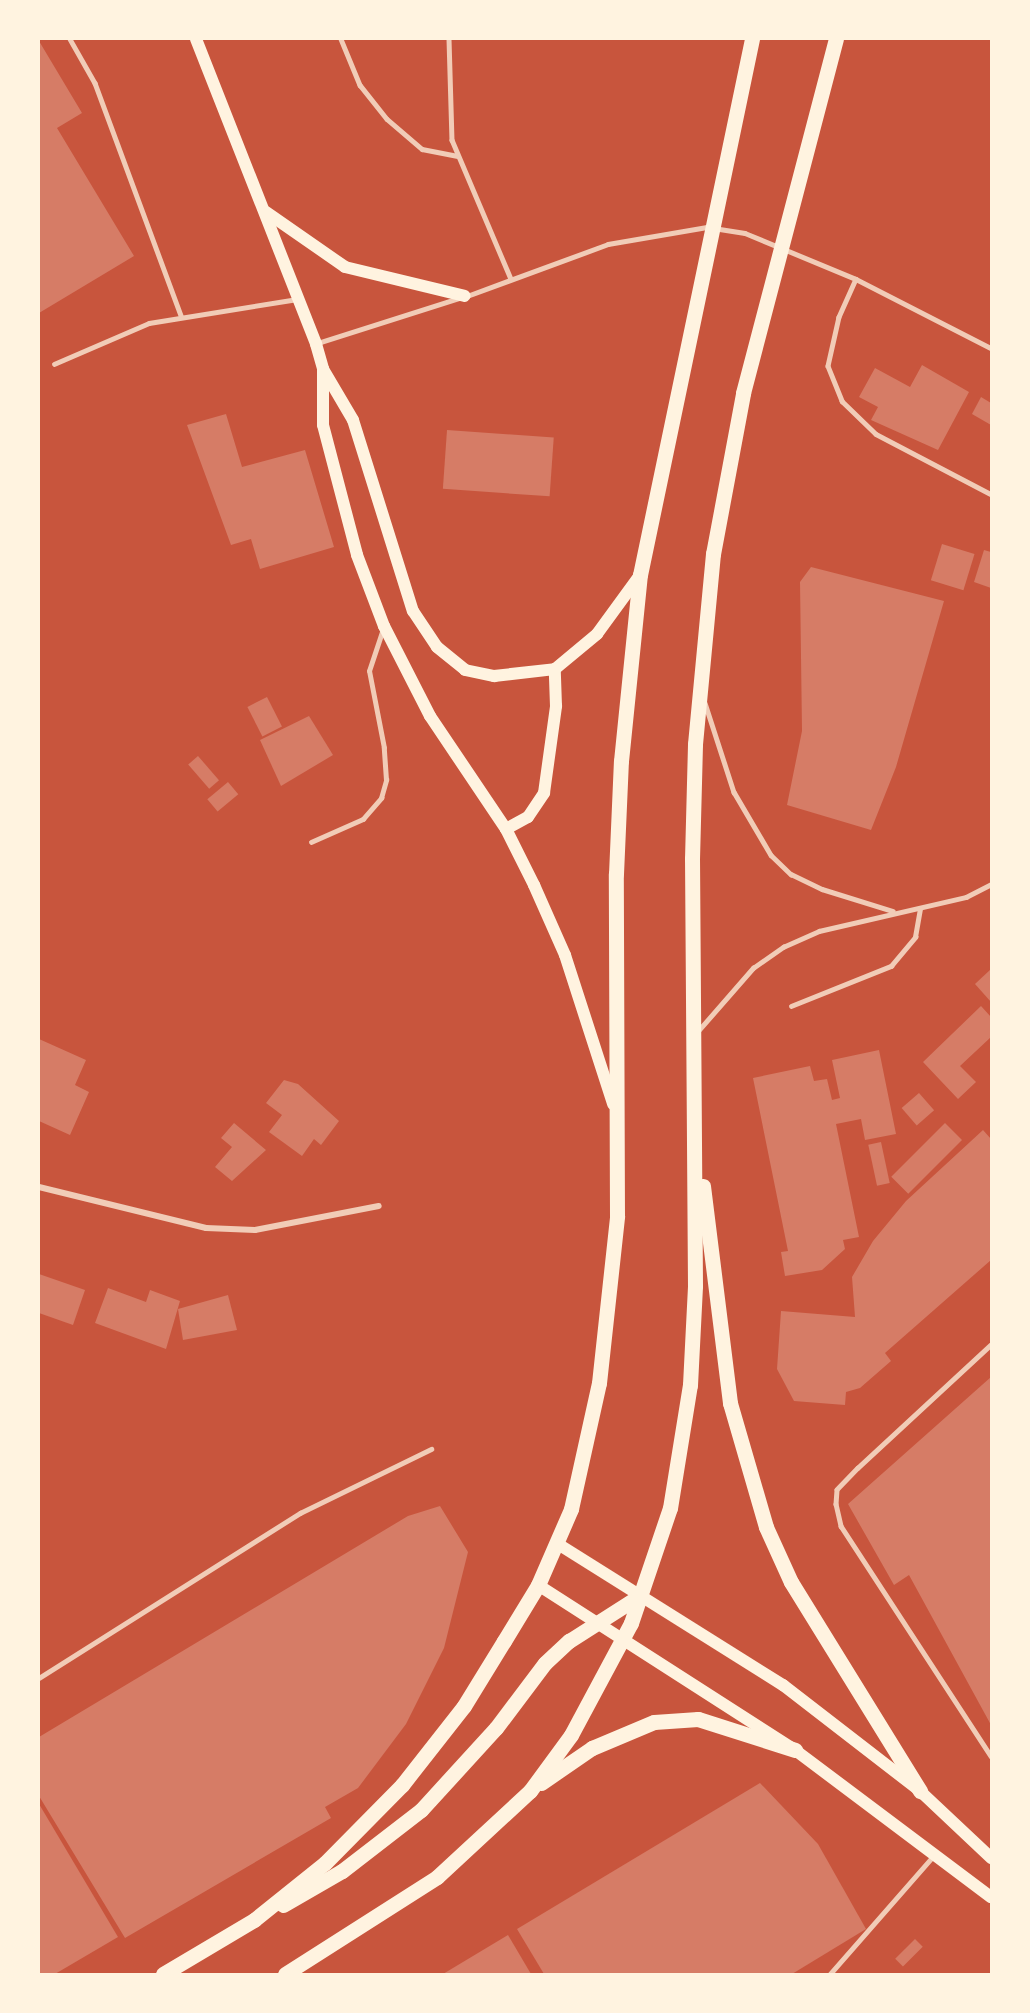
<!DOCTYPE html>
<html>
<head>
<meta charset="utf-8">
<style>
	body { margin:0 }
	#map { position:relative; width:1030px; height:2013px; overflow:hidden; background:#c8553d; font-family:"Titillium Web",sans-serif }
	div>[style] { position:absolute }
	[style*='--x'] { left:calc(var(--x)*1px); top:calc(var(--y)*1px); width:calc(var(--w)*1px); rotate:calc(var(--a)*1deg) }
	.building>* { inset:0; background:#d67c66; transform-origin:0 0 }
	.service>* { height:4.5px; margin:-2.25px; padding:0 2.25px; transform-origin:2.25px; border-radius:2.25px; background:#f1ccb7 }
	.minor>* { height:6px; margin:-3px; padding:0 3px; transform-origin:3px; border-radius:3px; background:#f1ccb7 }
	.secondary>* { height:12px; margin:-6px; padding:0 6px; transform-origin:6px; border-radius:6px; background:#fff3e0 }
	.primary>* { height:15px; margin:-7.5px; padding:0 7.5px; transform-origin:7.5px; border-radius:7.5px; background:#fff3e0 }
	span { translate:-50% -50%; white-space:nowrap; text-align:center; line-height:1.15; -webkit-text-stroke:4.5px #fff3e0; paint-order:stroke }
	.frame { position:absolute; inset:0; border:40px solid #fff3e0; pointer-events:none }
</style>
</head>
<body>
<div id="map">
	<div class="building">
		<i style="clip-path:polygon(39px 41px,82px 113px,57px 128px,134px 256px,39px 313px)"></i>
		<i style="clip-path:polygon(922px 365px,969px 392px,938px 450px,871px 420px,878px 407px,859px 397px,875px 368px,910px 387px)"></i>
		<i style="clip-path:polygon(981px 397px,991px 403px,991px 425px,972px 414px)"></i>
		<i style="clip-path:polygon(226px 414px,242px 467px,305px 450px,334px 547px,260px 569px,251px 539px,231px 545px,187px 425px)"></i>
		<i style="left:447px;top:430px;width:107px;height:59px;rotate:4deg"></i>
		<i style="left:942px;top:544px;width:34px;height:38px;rotate:17deg"></i>
		<i style="clip-path:polygon(984px 550px,991px 552px,991px 588px,974px 582px)"></i>
		<i style="clip-path:polygon(811px 567px,944px 601px,896px 767px,871px 830px,787px 805px,802px 731px,800px 582px)"></i>
		<i style="left:267px;top:697px;width:33px;height:22px;rotate:63deg"></i>
		<i style="clip-path:polygon(309px 716px,333px 755px,281px 786px,260px 740px)"></i>
		<i style="left:198px;top:756px;width:32px;height:13px;rotate:49deg"></i>
		<i style="left:228px;top:782px;width:16px;height:27px;rotate:50deg"></i>
		<i style="clip-path:polygon(991px 969px,991px 1002px,975px 984px)"></i>
		<i style="clip-path:polygon(981px 1006px,991px 1017px,991px 1037px,960px 1066px,976px 1082px,958px 1099px,923px 1062px)"></i>
		<i style="clip-path:polygon(39px 1039px,86px 1060px,75px 1085px,89px 1092px,70px 1135px,39px 1121px)"></i>
		<i style="clip-path:polygon(879px 1050px,896px 1134px,865px 1140px,861px 1119px,836px 1124px,859px 1237px,843px 1240px,845px 1249px,822px 1270px,785px 1276px,781px 1252px,788px 1251px,753px 1078px,810px 1066px,814px 1081px,827px 1079px,832px 1100px,840px 1098px,832px 1060px)"></i>
		<i style="clip-path:polygon(284px 1080px,298px 1084px,339px 1121px,321px 1145px,314px 1139px,302px 1156px,269px 1132px,282px 1115px,266px 1103px)"></i>
		<i style="left:919px;top:1093px;width:23px;height:23px;rotate:49deg"></i>
		<i style="clip-path:polygon(234px 1123px,266px 1150px,232px 1181px,215px 1167px,232px 1147px,221px 1138px)"></i>
		<i style="left:945px;top:1123px;width:24px;height:76px;rotate:45deg"></i>
		<i style="clip-path:polygon(983px 1130px,991px 1139px,991px 1260px,885px 1353px,891px 1361px,860px 1388px,846px 1392px,845px 1405px,794px 1401px,777px 1369px,781px 1311px,855px 1317px,852px 1277px,873px 1241px,906px 1201px)"></i>
		<i style="left:881px;top:1142px;width:42px;height:13px;rotate:78deg"></i>
		<i style="clip-path:polygon(39px 1274px,85px 1290px,73px 1325px,39px 1313px)"></i>
		<i style="clip-path:polygon(108px 1288px,146px 1302px,150px 1290px,180px 1301px,166px 1349px,95px 1323px)"></i>
		<i style="clip-path:polygon(228px 1295px,237px 1330px,183px 1340px,178px 1309px)"></i>
		<i style="clip-path:polygon(991px 1377px,991px 1725px,909px 1575px,894px 1585px,848px 1504px)"></i>
		<i style="clip-path:polygon(440px 1506px,468px 1552px,444px 1648px,406px 1724px,358px 1788px,325px 1807px,331px 1818px,125px 1938px,39px 1796px,39px 1737px,408px 1516px)"></i>
		<i style="clip-path:polygon(760px 1783px,818px 1844px,866px 1929px,792px 1974px,544px 1974px,517px 1929px)"></i>
		<i style="clip-path:polygon(39px 1804px,118px 1937px,55px 1974px,39px 1974px)"></i>
		<i style="clip-path:polygon(508px 1935px,531px 1974px,443px 1974px)"></i>
		<i style="left:915px;top:1939px;width:11px;height:28px;rotate:45deg"></i>
	</div>
	<div class="service">
		<i style="--x:70;--y:39;--w:51;--a:60.4"></i>
		<i style="--x:95;--y:83;--w:248;--a:69.7"></i>
		<i style="--x:341;--y:39;--w:50;--a:67.6"></i>
		<i style="--x:360;--y:85;--w:43;--a:51.5"></i>
		<i style="--x:387;--y:119;--w:46;--a:40.6"></i>
		<i style="--x:422;--y:149;--w:36;--a:11"></i>
		<i style="--x:449;--y:39;--w:101;--a:88.3"></i>
		<i style="--x:452;--y:140;--w:151;--a:67"></i>
		<i style="--x:856;--y:279;--w:42;--a:114.1"></i>
		<i style="--x:839;--y:317;--w:50;--a:102.7"></i>
		<i style="--x:828;--y:366;--w:38;--a:68"></i>
		<i style="--x:842;--y:401;--w:47;--a:44.1"></i>
		<i style="--x:876;--y:434;--w:130;--a:27.6"></i>
		<i style="--x:467;--y:296;--w:150;--a:-20.2"></i>
		<i style="--x:608;--y:244;--w:100;--a:-9.7"></i>
		<i style="--x:707;--y:227;--w:38;--a:9"></i>
		<i style="--x:745;--y:233;--w:120;--a:22.5"></i>
		<i style="--x:856;--y:279;--w:152;--a:27.1"></i>
		<i style="--x:318;--y:343;--w:148;--a:-17.7"></i>
		<i style="--x:54;--y:364;--w:103;--a:-23.3"></i>
		<i style="--x:149;--y:323;--w:150;--a:-9.2"></i>
		<i style="--x:705;--y:703;--w:94;--a:72"></i>
		<i style="--x:734;--y:792;--w:73;--a:59.6"></i>
		<i style="--x:771;--y:855;--w:28;--a:44"></i>
		<i style="--x:791;--y:874;--w:34;--a:26"></i>
		<i style="--x:822;--y:889;--w:74;--a:17.2"></i>
		<i style="--x:311;--y:842;--w:57;--a:-23.9"></i>
		<i style="--x:363;--y:819;--w:28;--a:-49"></i>
		<i style="--x:381;--y:798;--w:19;--a:-74"></i>
		<i style="--x:386;--y:780;--w:32;--a:-94"></i>
		<i style="--x:384;--y:748;--w:78;--a:-101"></i>
		<i style="--x:369;--y:671;--w:44;--a:-71.6"></i>
		<i style="--x:791;--y:1006;--w:108;--a:-21.8"></i>
		<i style="--x:891;--y:966;--w:38;--a:-50"></i>
		<i style="--x:915;--y:937;--w:29;--a:-80"></i>
		<i style="--x:698;--y:1031;--w:84;--a:-48.9"></i>
		<i style="--x:753;--y:968;--w:37;--a:-35"></i>
		<i style="--x:783;--y:947;--w:39;--a:-24"></i>
		<i style="--x:819;--y:931;--w:151;--a:-13"></i>
		<i style="--x:966;--y:897;--w:28;--a:-27"></i>
		<i style="--x:991;--y:1345;--w:181;--a:137.2"></i>
		<i style="--x:858;--y:1468;--w:30;--a:134"></i>
		<i style="--x:837;--y:1490;--w:14;--a:94"></i>
		<i style="--x:836;--y:1504;--w:23;--a:77"></i>
		<i style="--x:841;--y:1526;--w:275;--a:56.9"></i>
		<i style="--x:39;--y:1678;--w:309;--a:-32.3"></i>
		<i style="--x:300;--y:1513;--w:146;--a:-26"></i>
		<i style="--x:830;--y:1974;--w:158;--a:-48.8"></i>
	</div>
	<div class="minor">
		<i style="--x:39;--y:1187;--w:172;--a:13.8"></i>
		<i style="--x:206;--y:1228;--w:49;--a:2.3"></i>
		<i style="--x:255;--y:1230;--w:126;--a:-11"></i>
	</div>
	<div class="secondary">
		<i style="--x:196;--y:39;--w:328;--a:68.5"></i>
		<i style="--x:316;--y:344;--w:26;--a:74"></i>
		<i style="--x:323;--y:369;--w:56;--a:90"></i>
		<i style="--x:323;--y:425;--w:134;--a:75.3"></i>
		<i style="--x:357;--y:555;--w:76;--a:69.2"></i>
		<i style="--x:384;--y:626;--w:101;--a:62.9"></i>
		<i style="--x:430;--y:716;--w:136;--a:56.1"></i>
		<i style="--x:506;--y:829;--w:63;--a:63.4"></i>
		<i style="--x:534;--y:885;--w:77;--a:66.1"></i>
		<i style="--x:565;--y:955;--w:157;--a:72.1"></i>
		<i style="--x:266;--y:212;--w:96;--a:34.8"></i>
		<i style="--x:345;--y:267;--w:123;--a:13.6"></i>
		<i style="--x:323;--y:369;--w:59;--a:59.5"></i>
		<i style="--x:353;--y:420;--w:200;--a:72.6"></i>
		<i style="--x:413;--y:611;--w:43;--a:56.3"></i>
		<i style="--x:437;--y:647;--w:36;--a:39"></i>
		<i style="--x:465;--y:670;--w:30;--a:12"></i>
		<i style="--x:494;--y:676;--w:61;--a:-6.5"></i>
		<i style="--x:555;--y:669;--w:55;--a:-39.8"></i>
		<i style="--x:597;--y:634;--w:73;--a:-53.9"></i>
		<i style="--x:506;--y:829;--w:25;--a:-29"></i>
		<i style="--x:528;--y:817;--w:29;--a:-56"></i>
		<i style="--x:544;--y:793;--w:88;--a:-82.1"></i>
		<i style="--x:556;--y:706;--w:37;--a:-92"></i>
		<i style="--x:558;--y:1544;--w:266;--a:32.1"></i>
		<i style="--x:783;--y:1685;--w:173;--a:37.7"></i>
		<i style="--x:920;--y:1791;--w:98;--a:43.3"></i>
		<i style="--x:538;--y:1585;--w:305;--a:32.7"></i>
		<i style="--x:795;--y:1750;--w:245;--a:36.9"></i>
	</div>
	<div class="primary">
		<i style="--x:703;--y:1186;--w:219;--a:82.9"></i>
		<i style="--x:730;--y:1403;--w:129;--a:73.8"></i>
		<i style="--x:766;--y:1527;--w:60;--a:65.6"></i>
		<i style="--x:791;--y:1582;--w:246;--a:58.3"></i>
		<i style="--x:541;--y:1783;--w:62;--a:-34.5"></i>
		<i style="--x:592;--y:1748;--w:67;--a:-22.8"></i>
		<i style="--x:654;--y:1722;--w:44;--a:-3.9"></i>
		<i style="--x:698;--y:1719;--w:102;--a:17.7"></i>
		<i style="--x:283;--y:1905;--w:68;--a:-30"></i>
		<i style="--x:342;--y:1871;--w:100;--a:-37.7"></i>
		<i style="--x:421;--y:1810;--w:111;--a:-47.6"></i>
		<i style="--x:496;--y:1728;--w:81;--a:-53"></i>
		<i style="--x:545;--y:1663;--w:33;--a:-43"></i>
		<i style="--x:569;--y:1641;--w:85;--a:-32.6"></i>
		<i style="--x:163;--y:1974;--w:106;--a:-30.7"></i>
		<i style="--x:254;--y:1920;--w:91;--a:-38.8"></i>
		<i style="--x:325;--y:1863;--w:110;--a:-45.4"></i>
		<i style="--x:402;--y:1785;--w:100;--a:-51.9"></i>
		<i style="--x:464;--y:1706;--w:76;--a:-58.4"></i>
		<i style="--x:504;--y:1641;--w:66;--a:-58.7"></i>
		<i style="--x:538;--y:1585;--w:83;--a:-66.5"></i>
		<i style="--x:571;--y:1509;--w:129;--a:-77.5"></i>
		<i style="--x:599;--y:1383;--w:168;--a:-83.8"></i>
		<i style="--x:617;--y:1216;--w:342;--a:-90.2"></i>
		<i style="--x:616;--y:874;--w:113;--a:-87.5"></i>
		<i style="--x:621;--y:761;--w:187;--a:-84.2"></i>
		<i style="--x:640;--y:575;--w:548;--a:-78.2"></i>
		<i style="--x:285;--y:1974;--w:180;--a:-32.5"></i>
		<i style="--x:437;--y:1877;--w:127;--a:-42.8"></i>
		<i style="--x:530;--y:1791;--w:69;--a:-53.8"></i>
		<i style="--x:571;--y:1735;--w:127;--a:-61.8"></i>
		<i style="--x:631;--y:1623;--w:121;--a:-71.3"></i>
		<i style="--x:670;--y:1508;--w:125;--a:-80.8"></i>
		<i style="--x:690;--y:1385;--w:99;--a:-87.1"></i>
		<i style="--x:695;--y:1286;--w:427;--a:-90.4"></i>
		<i style="--x:692;--y:859;--w:115;--a:-88.5"></i>
		<i style="--x:695;--y:744;--w:191;--a:-84.6"></i>
		<i style="--x:713;--y:554;--w:164;--a:-79.4"></i>
		<i style="--x:743;--y:393;--w:366;--a:-75.3"></i>
	</div>
	<div class="frame"></div>
</div>
</body>
</html>
